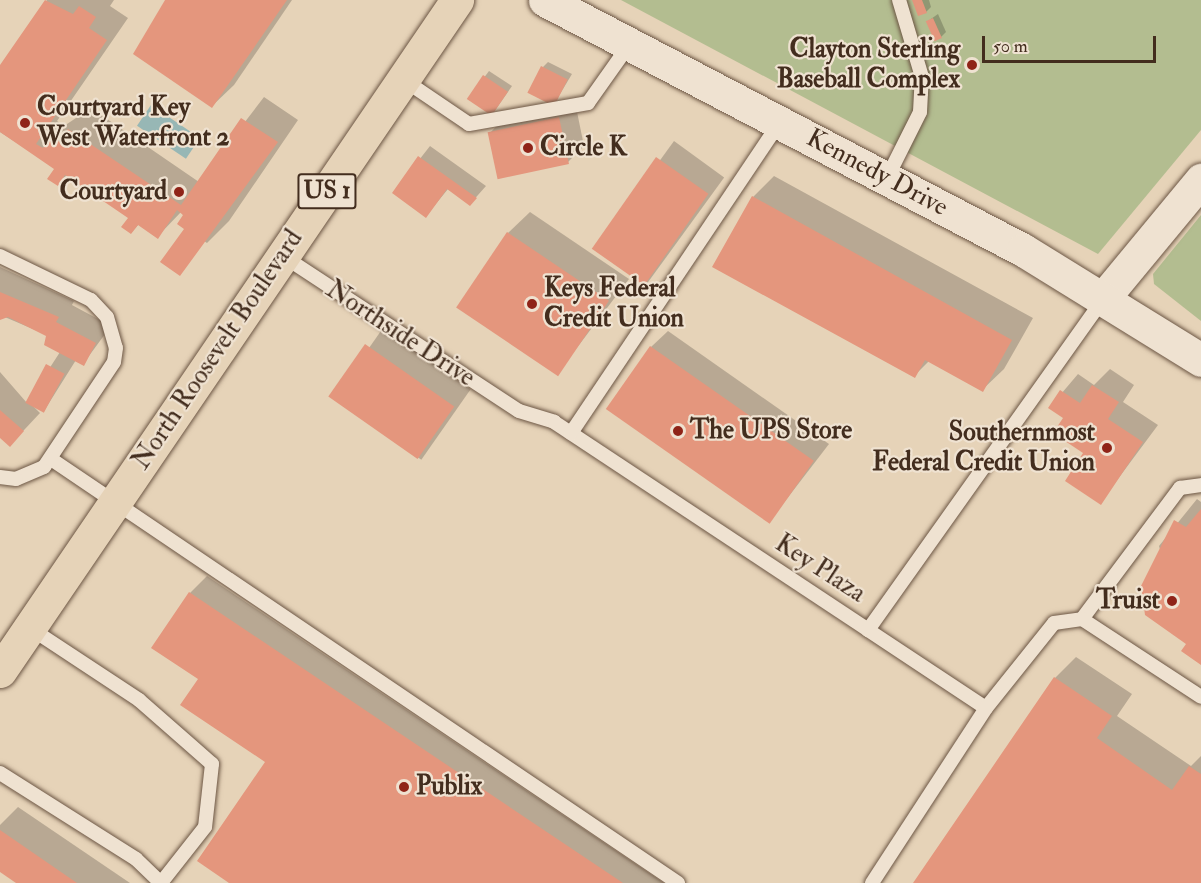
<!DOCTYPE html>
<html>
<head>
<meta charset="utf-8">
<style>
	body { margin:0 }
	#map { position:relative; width:1201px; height:883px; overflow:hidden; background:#e6d3b8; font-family:"IM FELL Double Pica",serif }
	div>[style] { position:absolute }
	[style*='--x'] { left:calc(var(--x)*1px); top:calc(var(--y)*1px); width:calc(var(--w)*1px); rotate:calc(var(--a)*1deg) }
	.green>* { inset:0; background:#b3bd90 }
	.water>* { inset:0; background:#97b7b5; transform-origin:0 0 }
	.shadow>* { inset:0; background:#0003; transform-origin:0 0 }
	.building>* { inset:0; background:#e4967d; transform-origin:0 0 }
	.roads { filter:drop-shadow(0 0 2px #6c5644) drop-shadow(0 0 2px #6c5644) }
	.service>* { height:14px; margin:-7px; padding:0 7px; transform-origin:7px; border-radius:7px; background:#efe2d1 }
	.tertiary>* { height:33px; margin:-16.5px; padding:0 16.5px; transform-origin:16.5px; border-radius:16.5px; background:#efe2d1 }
	.secondary>* { height:33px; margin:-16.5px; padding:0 16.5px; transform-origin:16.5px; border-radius:16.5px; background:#efe2d1 }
	.primary>* { height:33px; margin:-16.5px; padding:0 16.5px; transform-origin:16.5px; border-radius:16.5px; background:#e6d3b8 }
	.dots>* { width:16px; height:16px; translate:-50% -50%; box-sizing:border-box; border:3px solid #efe2d1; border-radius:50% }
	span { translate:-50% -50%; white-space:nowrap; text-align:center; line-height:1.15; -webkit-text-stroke:4.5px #efe2d1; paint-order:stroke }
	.shield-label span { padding:2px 4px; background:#efe2d1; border:2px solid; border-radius:4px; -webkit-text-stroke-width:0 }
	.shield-label { font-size:24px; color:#432d1e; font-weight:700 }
	.poi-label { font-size:26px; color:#432d1e; font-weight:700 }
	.right { translate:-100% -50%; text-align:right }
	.left { translate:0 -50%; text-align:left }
	.street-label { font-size:26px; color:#432d1e }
	.scale { position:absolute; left:982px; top:36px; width:174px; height:27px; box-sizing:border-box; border:3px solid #432d1e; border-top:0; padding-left:8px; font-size:18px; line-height:21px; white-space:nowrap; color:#432d1e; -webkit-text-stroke:4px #efe2d1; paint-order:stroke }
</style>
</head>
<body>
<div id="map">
	<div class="green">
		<i style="clip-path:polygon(621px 0,1201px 0,1201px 130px,1098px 254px)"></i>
		<i style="clip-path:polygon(1201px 215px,1201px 321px,1154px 284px,1153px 274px)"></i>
	</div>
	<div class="water">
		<i style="left:151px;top:105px;width:59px;height:25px;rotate:34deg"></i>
	</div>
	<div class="shadow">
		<i style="clip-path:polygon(47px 0,114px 0,110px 6px,128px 18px,57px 121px,64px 126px,91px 108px,199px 182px,264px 97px,298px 120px,229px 221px,207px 243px,186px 229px,182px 211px,157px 237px,139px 224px,131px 233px,130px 217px,67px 175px,57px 184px,56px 168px,0 132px,0 68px)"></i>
		<i style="clip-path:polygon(169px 0,292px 0,234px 85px,212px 106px)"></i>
		<i style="clip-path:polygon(914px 0,929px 0,931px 7px,926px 12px)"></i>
		<i style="clip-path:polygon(938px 14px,946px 32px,941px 37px,928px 21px)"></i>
		<i style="clip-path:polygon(548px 62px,572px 74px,554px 104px,543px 67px)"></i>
		<i style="clip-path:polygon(489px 71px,512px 86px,496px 109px,468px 99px)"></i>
		<i style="clip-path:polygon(575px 102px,584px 146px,568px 162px,490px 133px,506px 116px)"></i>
		<i style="left:674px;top:141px;width:62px;height:134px;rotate:36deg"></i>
		<i style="clip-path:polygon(430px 146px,486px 186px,470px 204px,448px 189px,426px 216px,394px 192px)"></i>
		<i style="clip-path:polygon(774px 176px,1033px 318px,1004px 369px,982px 390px,929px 361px,914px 376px,753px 197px)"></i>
		<i style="clip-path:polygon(530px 212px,629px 279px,557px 374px,508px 233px)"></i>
		<i style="clip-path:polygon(0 267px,74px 301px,72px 305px,111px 326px,83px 364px,76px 360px,44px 411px,31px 404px,40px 413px,10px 445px,0 435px,0 372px,27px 403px,60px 352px,47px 335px,0 315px)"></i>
		<i style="left:383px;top:328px;width:107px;height:86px;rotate:35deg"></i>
		<i style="clip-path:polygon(668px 331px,829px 444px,769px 522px,651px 347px)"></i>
		<i style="clip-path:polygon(1110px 369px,1134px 385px,1123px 402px,1158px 425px,1100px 503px,1086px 453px,1065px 418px,1050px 407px,1078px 374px,1094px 385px)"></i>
		<i style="clip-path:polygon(1197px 499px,1201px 502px,1201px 663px,1188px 644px,1159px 546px)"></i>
		<i style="clip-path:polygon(207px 576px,664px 883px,232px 883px,267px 761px,200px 678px,190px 593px)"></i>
		<i style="clip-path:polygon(1076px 657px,1132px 694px,1117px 716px,1191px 766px,1201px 756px,1201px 883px,915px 883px,1055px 678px)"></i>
		<i style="clip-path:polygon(18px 807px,130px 883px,17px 883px,0 870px,0 825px)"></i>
	</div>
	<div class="building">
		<i style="clip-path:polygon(45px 0,73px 14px,79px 6px,96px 17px,89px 28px,107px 40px,36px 144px,43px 148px,51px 136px,60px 142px,68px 129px,181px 205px,241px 118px,278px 142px,180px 276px,160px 262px,184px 229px,177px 224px,183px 215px,177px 210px,158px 239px,138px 225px,131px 234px,121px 227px,128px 218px,65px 175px,58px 186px,47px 179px,54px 169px,0 132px,0 65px)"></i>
		<i style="clip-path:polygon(165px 0,287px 0,212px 108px,133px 54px)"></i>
		<i style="clip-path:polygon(912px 0,922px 0,927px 13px,918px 16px)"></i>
		<i style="left:933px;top:18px;width:22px;height:8px;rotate:66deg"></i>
		<i style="left:541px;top:66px;width:30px;height:30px;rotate:27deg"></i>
		<i style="left:483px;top:75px;width:30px;height:29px;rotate:34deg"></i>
		<i style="left:559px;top:117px;width:48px;height:73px;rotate:78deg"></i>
		<i style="clip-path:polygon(418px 156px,477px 198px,470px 206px,447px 189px,426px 218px,392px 193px)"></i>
		<i style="left:656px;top:157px;width:64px;height:112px;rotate:35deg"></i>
		<i style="clip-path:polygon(752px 196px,1012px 340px,983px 392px,925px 360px,915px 378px,712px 267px)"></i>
		<i style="left:507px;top:232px;width:123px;height:91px;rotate:34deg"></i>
		<i style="clip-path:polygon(0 292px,59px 317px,56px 322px,96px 343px,84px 366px,44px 345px,46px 336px,8px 317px,0 320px)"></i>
		<i style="left:365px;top:344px;width:109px;height:64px;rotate:35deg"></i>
		<i style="left:650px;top:346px;width:200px;height:77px;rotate:35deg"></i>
		<i style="left:46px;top:364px;width:21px;height:44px;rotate:28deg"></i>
		<i style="clip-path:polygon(1092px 385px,1119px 402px,1108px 419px,1143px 442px,1101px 505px,1065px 481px,1083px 453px,1053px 433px,1063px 418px,1048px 408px,1060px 390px,1080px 403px)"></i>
		<i style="clip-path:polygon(0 410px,24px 431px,10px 447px,0 438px)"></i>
		<i style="clip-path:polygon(1201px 509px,1201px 665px,1181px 651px,1186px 644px,1145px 615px,1141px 586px,1174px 520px,1186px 527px)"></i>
		<i style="clip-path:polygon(189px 592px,623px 883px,229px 883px,197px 861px,265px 762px,180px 705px,198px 679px,151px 648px)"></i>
		<i style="clip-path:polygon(1054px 677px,1112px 716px,1097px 738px,1172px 790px,1189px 766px,1201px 774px,1201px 883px,913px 883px)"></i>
		<i style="clip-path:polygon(0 830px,77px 883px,16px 883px,0 872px)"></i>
	</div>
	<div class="roads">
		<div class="service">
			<i style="--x:404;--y:80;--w:78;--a:34.1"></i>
			<i style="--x:469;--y:124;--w:121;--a:-10"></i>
			<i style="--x:588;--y:103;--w:71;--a:-54.7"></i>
			<i style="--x:887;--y:178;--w:74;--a:-63.4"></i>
			<i style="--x:920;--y:112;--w:35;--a:-87"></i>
			<i style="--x:922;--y:77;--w:80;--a:-106.6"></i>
			<i style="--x:0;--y:256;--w:101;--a:25.8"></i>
			<i style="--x:91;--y:300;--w:23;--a:47"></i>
			<i style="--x:107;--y:317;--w:32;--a:74"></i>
			<i style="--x:116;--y:348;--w:14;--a:98"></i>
			<i style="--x:114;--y:362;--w:126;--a:123.7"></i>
			<i style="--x:44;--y:467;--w:30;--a:157"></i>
			<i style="--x:16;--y:479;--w:16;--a:-173"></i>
			<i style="--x:283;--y:256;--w:282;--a:33.3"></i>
			<i style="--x:519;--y:411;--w:37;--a:17"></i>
			<i style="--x:554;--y:422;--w:377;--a:33.5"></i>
			<i style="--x:868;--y:630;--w:407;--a:-54.6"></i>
			<i style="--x:571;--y:433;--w:375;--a:-56.1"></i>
			<i style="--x:51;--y:459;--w:757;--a:34.07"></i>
			<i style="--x:1082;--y:619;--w:164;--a:-53.2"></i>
			<i style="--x:1180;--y:488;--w:21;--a:-8"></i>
			<i style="--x:30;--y:628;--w:131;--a:33.4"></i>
			<i style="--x:139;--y:700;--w:97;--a:41.2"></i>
			<i style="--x:212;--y:764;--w:63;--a:96.3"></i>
			<i style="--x:205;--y:827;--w:71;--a:128.2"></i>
			<i style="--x:868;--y:630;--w:141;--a:33.5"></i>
			<i style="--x:0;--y:773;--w:161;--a:32.3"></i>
			<i style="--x:136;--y:859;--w:35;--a:44"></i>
			<i style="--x:872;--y:883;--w:209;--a:-56.9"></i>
			<i style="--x:986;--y:708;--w:109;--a:-51.3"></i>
			<i style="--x:1054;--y:623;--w:28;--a:-8"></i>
			<i style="--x:1082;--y:619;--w:142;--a:33.2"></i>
		</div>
		<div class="tertiary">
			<i style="--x:1105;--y:296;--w:151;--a:-50.4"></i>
		</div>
		<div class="secondary">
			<i style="--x:545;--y:0;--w:539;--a:27.61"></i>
			<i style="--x:1023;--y:250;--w:209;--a:31.7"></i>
		</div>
		<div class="primary">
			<i style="--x:0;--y:671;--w:812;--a:-55.74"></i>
		</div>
	</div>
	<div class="dots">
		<i style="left:972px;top:65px;background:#8f2418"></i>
		<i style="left:25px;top:123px;background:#8f2418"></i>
		<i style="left:528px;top:148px;background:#8f2418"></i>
		<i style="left:179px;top:192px;background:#8f2418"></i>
		<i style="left:532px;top:304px;background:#8f2418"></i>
		<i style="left:678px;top:431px;background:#8f2418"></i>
		<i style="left:1107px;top:448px;background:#8f2418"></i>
		<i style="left:1172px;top:601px;background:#8f2418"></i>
		<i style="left:404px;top:787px;background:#8f2418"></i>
	</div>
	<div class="shield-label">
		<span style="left:327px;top:191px">US 1</span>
	</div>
	<div class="poi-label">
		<span class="right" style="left:960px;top:65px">Clayton Sterling<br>Baseball Complex</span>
		<span class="left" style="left:37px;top:123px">Courtyard Key<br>West Waterfront 2</span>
		<span class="left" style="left:540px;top:148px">Circle K</span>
		<span class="right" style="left:167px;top:192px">Courtyard</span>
		<span class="left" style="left:544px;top:304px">Keys Federal<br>Credit Union</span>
		<span class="left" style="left:690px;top:431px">The UPS Store</span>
		<span class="right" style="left:1095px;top:448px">Southernmost<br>Federal Credit Union</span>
		<span class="right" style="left:1160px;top:601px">Truist</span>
		<span class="left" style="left:416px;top:787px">Publix</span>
	</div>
	<div class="street-label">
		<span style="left:877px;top:173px;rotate:28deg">Kennedy Drive</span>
		<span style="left:400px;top:334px;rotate:33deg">Northside Drive</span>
		<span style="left:218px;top:350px;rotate:-56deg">North Roosevelt Boulevard</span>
		<span style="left:820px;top:569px;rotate:33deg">Key Plaza</span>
	</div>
	<div class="scale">50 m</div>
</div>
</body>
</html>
